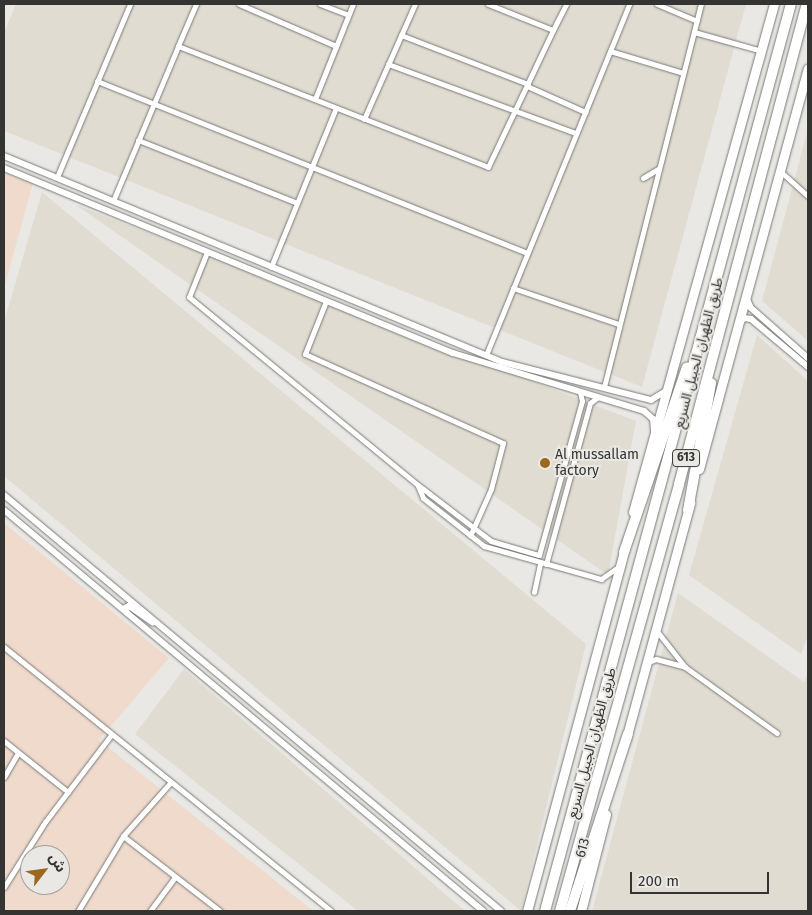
<!DOCTYPE html>
<html>
<head>
<meta charset="utf-8">
<style>
	body { margin:0 }
	#map { position:relative; width:812px; height:915px; overflow:hidden; background:#e9e8e5; font-family:"Fira Sans","Noto Sans Arabic",sans-serif }
	div>[style] { position:absolute }
	[style*='--x'] { left:calc(var(--x)*1px); top:calc(var(--y)*1px); width:calc(var(--w)*1px); rotate:calc(var(--a)*1deg) }
	.commercial>* { inset:0; background:#efdacc }
	.built>* { inset:0; background:#e0dcd2 }
	.roads { filter:drop-shadow(0 0 1px #7a7976) drop-shadow(0 0 1px #7a7976) }
	.minor>* { height:5px; margin:-2.5px; padding:0 2.5px; transform-origin:2.5px; border-radius:2.5px; background:#fff }
	.tertiary>* { height:6px; margin:-3px; padding:0 3px; transform-origin:3px; border-radius:3px; background:#fff }
	.primary>* { height:9px; margin:-4.5px; padding:0 4.5px; transform-origin:4.5px; border-radius:4.5px; background:#fff }
	.motorway>* { height:10px; margin:-5px; padding:0 5px; transform-origin:5px; border-radius:5px; background:#fff }
	.dots>* { width:14px; height:14px; translate:-50% -50%; box-sizing:border-box; border:2px solid #e9e8e5; border-radius:50% }
	span { translate:-50% -50%; white-space:nowrap; text-align:center; line-height:1.15; -webkit-text-stroke:4px #e9e8e5; paint-order:stroke }
	.shield-label span { padding:1px 4px; background:#e9e8e5; border:1px solid; border-radius:4px; -webkit-text-stroke-width:0 }
	.shield-label { font-size:12px; color:#343433; font-weight:700 }
	.street-label { font-size:14px; color:#343433 }
	.poi-label { font-size:14px; color:#343433 }
	.left { translate:0 -50%; text-align:left }
	.frame { position:absolute; inset:0; border:5px solid #343433; pointer-events:none }
	.north { position:absolute; left:20px; top:845px; width:50px; height:50px; box-sizing:border-box; background:#e9e8e5; border:1px solid #a1a09e; border-radius:50%; rotate:60deg; font-size:14px; font-weight:700; line-height:20px; text-align:center; color:#343433 }
	.north::after { content:''; display:block; margin:auto; width:18px; height:22px; background:#9c681f; clip-path:polygon(50% 0,100% 100%,50% 72%,0 100%) }
	.scale { position:absolute; left:630px; top:872px; width:139px; height:22px; box-sizing:border-box; border:2px solid #343433; border-top:0; padding-left:6px; font-size:15px; line-height:18px; white-space:nowrap; color:#343433; -webkit-text-stroke:4px #e9e8e5; paint-order:stroke }
</style>
</head>
<body>
<div id="map">
	<div class="commercial">
		<i style="clip-path:polygon(4px 173px,33px 183px,4px 288px)"></i>
		<i style="clip-path:polygon(evenodd,4px 523px,169px 658px,99px 740px,313px 911px,4px 911px,4px 523px,30px 855px,60px 855px,60px 885px,30px 885px,30px 855px)"></i>
	</div>
	<div class="built">
		<i style="clip-path:polygon(16px 4px,746px 4px,642px 387px,4px 131px,4px 33px)"></i>
		<i style="clip-path:polygon(808px 129px,808px 341px,762px 301px)"></i>
		<i style="clip-path:polygon(42px 192px,586px 644px,521px 911px,4px 476px,4px 322px)"></i>
		<i style="clip-path:polygon(76px 205px,636px 421px,608px 575px)"></i>
		<i style="clip-path:polygon(757px 335px,808px 381px,808px 635px,801px 654px,689px 575px)"></i>
		<i style="clip-path:polygon(678px 593px,804px 682px,808px 673px,808px 911px,592px 911px)"></i>
		<i style="clip-path:polygon(184px 669px,465px 911px,358px 911px,135px 734px)"></i>
	</div>
	<div class="roads">
		<div class="minor">
			<i style="--x:196;--y:4;--w:46;--a:113.2"></i>
			<i style="--x:178;--y:46;--w:333;--a:21.3"></i>
			<i style="--x:488;--y:167;--w:152;--a:-64.6"></i>
			<i style="--x:553;--y:30;--w:70;--a:-158.2"></i>
			<i style="--x:239;--y:4;--w:106;--a:23.4"></i>
			<i style="--x:320;--y:4;--w:30;--a:21"></i>
			<i style="--x:657;--y:4;--w:43;--a:23"></i>
			<i style="--x:553;--y:30;--w:29;--a:-63"></i>
			<i style="--x:694;--y:32;--w:71;--a:15.6"></i>
			<i style="--x:401;--y:35;--w:136;--a:21.1"></i>
			<i style="--x:610;--y:51;--w:76;--a:16.8"></i>
			<i style="--x:388;--y:64;--w:200;--a:20.2"></i>
			<i style="--x:97;--y:81;--w:463;--a:21.8"></i>
			<i style="--x:527;--y:86;--w:64;--a:24.1"></i>
			<i style="--x:315;--y:99;--w:102;--a:-68.2"></i>
			<i style="--x:364;--y:119;--w:126;--a:-66.1"></i>
			<i style="--x:138;--y:140;--w:171;--a:21.6"></i>
			<i style="--x:780;--y:171;--w:38;--a:42"></i>
			<i style="--x:57;--y:177;--w:188;--a:-67.1"></i>
			<i style="--x:643;--y:178;--w:17;--a:-31"></i>
			<i style="--x:113;--y:201;--w:168;--a:-67.2"></i>
			<i style="--x:207;--y:252;--w:48;--a:111.8"></i>
			<i style="--x:189;--y:297;--w:296;--a:39.4"></i>
			<i style="--x:418;--y:485;--w:92;--a:37.5"></i>
			<i style="--x:491;--y:541;--w:50;--a:16.3"></i>
			<i style="--x:539;--y:555;--w:160;--a:-74.4"></i>
			<i style="--x:582;--y:401;--w:9;--a:-103"></i>
			<i style="--x:271;--y:267;--w:172;--a:-67.8"></i>
			<i style="--x:513;--y:288;--w:111;--a:18.9"></i>
			<i style="--x:326;--y:301;--w:57;--a:111.6"></i>
			<i style="--x:305;--y:354;--w:217;--a:24.2"></i>
			<i style="--x:503;--y:443;--w:48;--a:104.6"></i>
			<i style="--x:491;--y:489;--w:51;--a:114.1"></i>
			<i style="--x:486;--y:355;--w:379;--a:-67.8"></i>
			<i style="--x:604;--y:387;--w:395;--a:-75.8"></i>
			<i style="--x:418;--y:486;--w:13;--a:67"></i>
			<i style="--x:423;--y:498;--w:78;--a:38.2"></i>
			<i style="--x:484;--y:546;--w:122;--a:15.8"></i>
			<i style="--x:601;--y:579;--w:21;--a:-35"></i>
			<i style="--x:546;--y:564;--w:167;--a:-74.7"></i>
			<i style="--x:590;--y:403;--w:10;--a:-37"></i>
			<i style="--x:534;--y:592;--w:30;--a:-78"></i>
			<i style="--x:4;--y:647;--w:420;--a:38.9"></i>
			<i style="--x:646;--y:663;--w:11;--a:-22"></i>
			<i style="--x:656;--y:659;--w:30;--a:15"></i>
			<i style="--x:685;--y:667;--w:47;--a:-128.1"></i>
			<i style="--x:685;--y:667;--w:113;--a:35.7"></i>
			<i style="--x:4;--y:741;--w:82;--a:38.6"></i>
			<i style="--x:4;--y:777;--w:28;--a:-60"></i>
			<i style="--x:123;--y:836;--w:123;--a:37.7"></i>
			<i style="--x:4;--y:887;--w:77;--a:-57.8"></i>
			<i style="--x:45;--y:822;--w:109;--a:-52.8"></i>
			<i style="--x:78;--y:911;--w:87;--a:-59"></i>
			<i style="--x:123;--y:836;--w:71;--a:-48.4"></i>
			<i style="--x:150;--y:911;--w:42;--a:-53.7"></i>
		</div>
		<div class="tertiary">
			<i style="--x:4;--y:156;--w:539;--a:22.47"></i>
			<i style="--x:502;--y:362;--w:154;--a:14.3"></i>
			<i style="--x:651;--y:400;--w:17;--a:-31"></i>
			<i style="--x:4;--y:168;--w:486;--a:22.4"></i>
			<i style="--x:453;--y:353;--w:200;--a:16.9"></i>
			<i style="--x:644;--y:411;--w:12;--a:42"></i>
			<i style="--x:653;--y:419;--w:11;--a:85"></i>
			<i style="--x:746;--y:297;--w:12;--a:66"></i>
			<i style="--x:751;--y:308;--w:76;--a:41.3"></i>
			<i style="--x:739;--y:323;--w:7;--a:-45"></i>
			<i style="--x:744;--y:318;--w:7;--a:8"></i>
			<i style="--x:751;--y:319;--w:75;--a:40.1"></i>
			<i style="--x:4;--y:495;--w:648;--a:39.93"></i>
			<i style="--x:4;--y:510;--w:625;--a:39.93"></i>
			<i style="--x:127;--y:613;--w:5;--a:-112"></i>
			<i style="--x:125;--y:608;--w:4;--a:-27"></i>
			<i style="--x:129;--y:606;--w:29;--a:35"></i>
		</div>
		<div class="primary">
			<i style="--x:699;--y:469;--w:415;--a:-74.8"></i>
			<i style="--x:633;--y:512;--w:527;--a:-74.49"></i>
			<i style="--x:626;--y:739;--w:245;--a:-74.8"></i>
			<i style="--x:527;--y:911;--w:377;--a:-74.9"></i>
			<i style="--x:581;--y:911;--w:100;--a:-75.5"></i>
		</div>
		<div class="motorway">
			<i style="--x:688;--y:510;--w:129;--a:-79.7"></i>
			<i style="--x:624;--y:552;--w:195;--a:-71.2"></i>
			<i style="--x:545;--y:911;--w:940;--a:-74.83"></i>
			<i style="--x:560;--y:911;--w:443;--a:-74.4"></i>
			<i style="--x:679;--y:484;--w:497;--a:-75.1"></i>
			<i style="--x:570;--y:911;--w:186;--a:-71.9"></i>
		</div>
	</div>
	<div class="dots">
		<i style="left:545px;top:463px;background:#9c681f"></i>
	</div>
	<div class="shield-label">
		<span style="left:686px;top:458px">613</span>
	</div>
	<div class="street-label">
		<span style="left:699px;top:353px;rotate:-75deg">طريق الظهران الجبيل السريع</span>
		<span style="left:592px;top:743px;rotate:-75deg">طريق الظهران الجبيل السريع</span>
		<span style="left:583px;top:848px;rotate:-75deg">613</span>
	</div>
	<div class="poi-label">
		<span class="left" style="left:555px;top:463px">Al mussallam<br>factory</span>
	</div>
	<div class="frame"></div>
	<div class="north">ش</div>
	<div class="scale">200 m</div>
</div>
</body>
</html>
